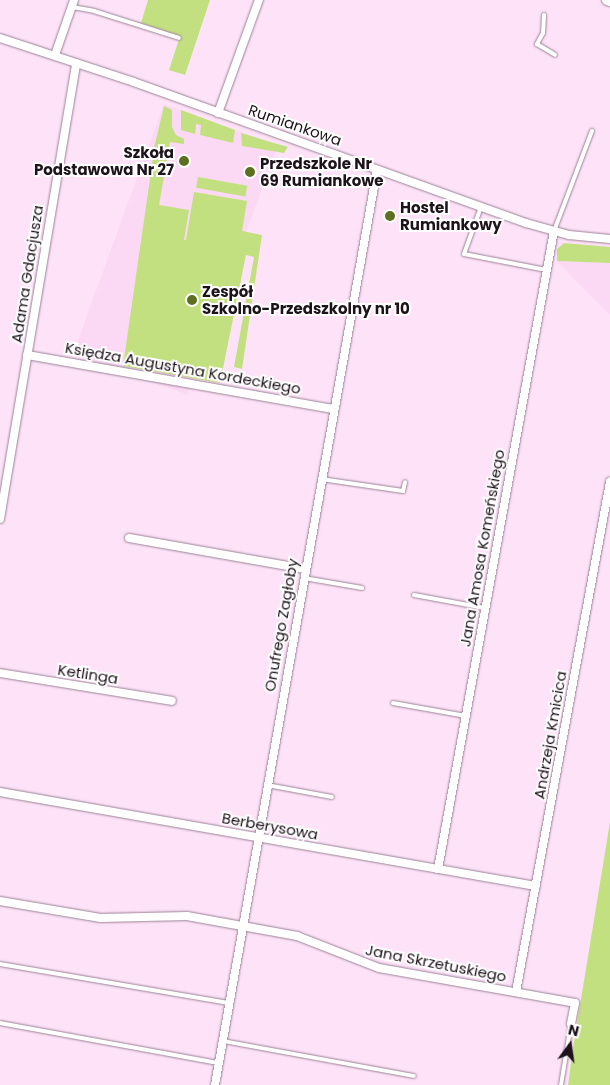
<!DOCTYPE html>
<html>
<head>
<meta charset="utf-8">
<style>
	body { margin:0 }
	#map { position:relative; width:610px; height:1085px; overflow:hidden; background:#fee3f8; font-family:Poppins,sans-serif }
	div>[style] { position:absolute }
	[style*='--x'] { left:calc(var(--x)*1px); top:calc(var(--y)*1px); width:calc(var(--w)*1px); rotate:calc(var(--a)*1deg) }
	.built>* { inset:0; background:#fbd8f3; transform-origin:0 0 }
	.green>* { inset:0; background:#c3e080; transform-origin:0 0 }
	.roads { filter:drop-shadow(0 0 1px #9b8396) drop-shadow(0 0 1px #9b8396) }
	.service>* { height:4px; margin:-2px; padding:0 2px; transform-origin:2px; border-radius:2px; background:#fff }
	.minor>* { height:8px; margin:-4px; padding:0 4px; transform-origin:4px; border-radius:4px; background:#fff }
	.tertiary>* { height:10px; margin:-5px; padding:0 5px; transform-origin:5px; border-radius:5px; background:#fff }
	.dots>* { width:14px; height:14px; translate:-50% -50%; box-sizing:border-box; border:2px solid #fff; border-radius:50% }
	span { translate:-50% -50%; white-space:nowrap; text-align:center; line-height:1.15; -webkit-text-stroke:4px #fff; paint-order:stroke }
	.street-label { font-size:15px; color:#1d131b }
	.poi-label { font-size:15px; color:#1d131b; font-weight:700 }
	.right { translate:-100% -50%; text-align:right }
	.left { translate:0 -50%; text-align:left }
	.north { position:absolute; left:545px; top:1020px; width:50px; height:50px; -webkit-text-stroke:4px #fff; paint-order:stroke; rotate:14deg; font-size:14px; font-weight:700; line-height:20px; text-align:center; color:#1d131b }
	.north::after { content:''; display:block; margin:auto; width:18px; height:22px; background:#1d131b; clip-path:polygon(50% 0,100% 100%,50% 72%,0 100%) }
</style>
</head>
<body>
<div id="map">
	<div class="built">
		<i style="left:164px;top:104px;width:121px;height:265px;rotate:20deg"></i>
		<i style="clip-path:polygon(557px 261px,610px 263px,610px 315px,580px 285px)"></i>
	</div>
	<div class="green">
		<i style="clip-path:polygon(148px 0,210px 0,185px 75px,169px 70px,180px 36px,141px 23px)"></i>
		<i style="clip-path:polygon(164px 106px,172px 110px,172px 127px,176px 135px,184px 139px,184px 144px,170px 142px,159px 205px,189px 210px,184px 240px,186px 240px,194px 192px,247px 201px,242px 231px,262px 235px,242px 369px,234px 367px,254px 257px,246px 255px,220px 383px,123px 366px,155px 144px)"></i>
		<i style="clip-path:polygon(181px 110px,235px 130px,233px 143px,200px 135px,201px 125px,196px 124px,195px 134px,181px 130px)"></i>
		<i style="clip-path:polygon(241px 133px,274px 143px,288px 147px,284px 153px,242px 146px)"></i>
		<i style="left:198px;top:177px;width:50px;height:11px;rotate:10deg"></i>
		<i style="clip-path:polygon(564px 243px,610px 247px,610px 263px,557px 261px,557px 249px)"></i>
		<i style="clip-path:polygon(610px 822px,610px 1085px,568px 1085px,573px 1048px)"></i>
	</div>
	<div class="roads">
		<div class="service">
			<i style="--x:72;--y:7;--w:22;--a:10"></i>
			<i style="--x:94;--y:11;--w:89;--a:17.6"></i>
			<i style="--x:544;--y:15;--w:18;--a:93"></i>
			<i style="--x:543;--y:33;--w:13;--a:119"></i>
			<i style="--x:537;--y:44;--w:21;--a:31"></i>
			<i style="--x:481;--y:207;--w:50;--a:109.9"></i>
			<i style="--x:464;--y:254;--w:84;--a:11"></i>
			<i style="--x:554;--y:231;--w:107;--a:-69.2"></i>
			<i style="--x:321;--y:479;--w:83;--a:8.3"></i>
			<i style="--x:403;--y:491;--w:9;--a:-77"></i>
			<i style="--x:304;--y:578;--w:59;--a:9.8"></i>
			<i style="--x:414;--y:595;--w:72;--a:10.4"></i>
			<i style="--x:393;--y:703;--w:74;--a:10.1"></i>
			<i style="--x:267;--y:785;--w:66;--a:10.5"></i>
			<i style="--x:0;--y:964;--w:232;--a:9.7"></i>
			<i style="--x:0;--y:1023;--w:223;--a:10.4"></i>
			<i style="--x:223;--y:1041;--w:194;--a:10.4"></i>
			<i style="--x:561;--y:1085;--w:62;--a:-80.7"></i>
		</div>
		<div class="minor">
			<i style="--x:0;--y:38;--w:141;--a:18.2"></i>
			<i style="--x:134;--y:82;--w:417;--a:19.8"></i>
			<i style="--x:526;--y:223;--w:45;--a:15.6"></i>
			<i style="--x:569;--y:235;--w:41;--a:5.6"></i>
			<i style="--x:55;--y:55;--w:58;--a:-70.9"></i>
			<i style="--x:218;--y:113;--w:120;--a:-70.1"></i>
			<i style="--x:27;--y:355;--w:311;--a:10"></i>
			<i style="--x:0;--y:519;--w:462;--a:-80.5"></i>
			<i style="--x:129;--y:538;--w:179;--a:10"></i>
			<i style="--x:0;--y:673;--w:174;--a:9.2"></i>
			<i style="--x:0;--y:792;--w:544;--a:9.95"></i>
			<i style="--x:438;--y:869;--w:648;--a:-79.7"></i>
			<i style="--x:0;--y:901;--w:102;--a:9.6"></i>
			<i style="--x:101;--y:918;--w:86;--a:-1.3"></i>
			<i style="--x:187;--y:916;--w:112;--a:10.3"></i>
			<i style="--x:297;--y:936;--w:88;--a:21.3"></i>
			<i style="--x:379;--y:968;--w:199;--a:10.1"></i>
			<i style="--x:575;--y:1003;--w:21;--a:101"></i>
			<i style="--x:516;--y:992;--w:519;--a:-79.56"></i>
			<i style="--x:215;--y:1085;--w:929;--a:-79.96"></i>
		</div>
		<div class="tertiary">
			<i style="--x:607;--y:0;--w:3;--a:18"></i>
		</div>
	</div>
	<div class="dots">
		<i style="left:184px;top:161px;background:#5c7020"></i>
		<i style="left:250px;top:172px;background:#5c7020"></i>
		<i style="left:390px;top:216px;background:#5c7020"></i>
		<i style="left:192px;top:300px;background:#5c7020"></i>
	</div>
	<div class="street-label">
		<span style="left:295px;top:125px;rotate:19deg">Rumiankowa</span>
		<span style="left:27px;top:274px;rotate:-81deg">Adama Gdacjusza</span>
		<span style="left:183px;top:368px;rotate:10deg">Księdza Augustyna Kordeckiego</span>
		<span style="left:482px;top:548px;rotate:-80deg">Jana Amosa Komeńskiego</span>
		<span style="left:281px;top:625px;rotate:-80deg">Onufrego Zagłoby</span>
		<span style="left:88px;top:674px;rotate:9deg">Ketlinga</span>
		<span style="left:550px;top:735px;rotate:-80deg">Andrzeja Kmicica</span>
		<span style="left:270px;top:826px;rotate:10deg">Berberysowa</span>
		<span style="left:436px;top:963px;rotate:11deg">Jana Skrzetuskiego</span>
	</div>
	<div class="poi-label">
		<span class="right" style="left:174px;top:161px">Szkoła<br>Podstawowa Nr 27</span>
		<span class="left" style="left:260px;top:172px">Przedszkole Nr<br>69 Rumiankowe</span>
		<span class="left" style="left:400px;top:216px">Hostel<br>Rumiankowy</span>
		<span class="left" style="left:202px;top:300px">Zespół<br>Szkolno-Przedszkolny nr 10</span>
	</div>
	<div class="north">N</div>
</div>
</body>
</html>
